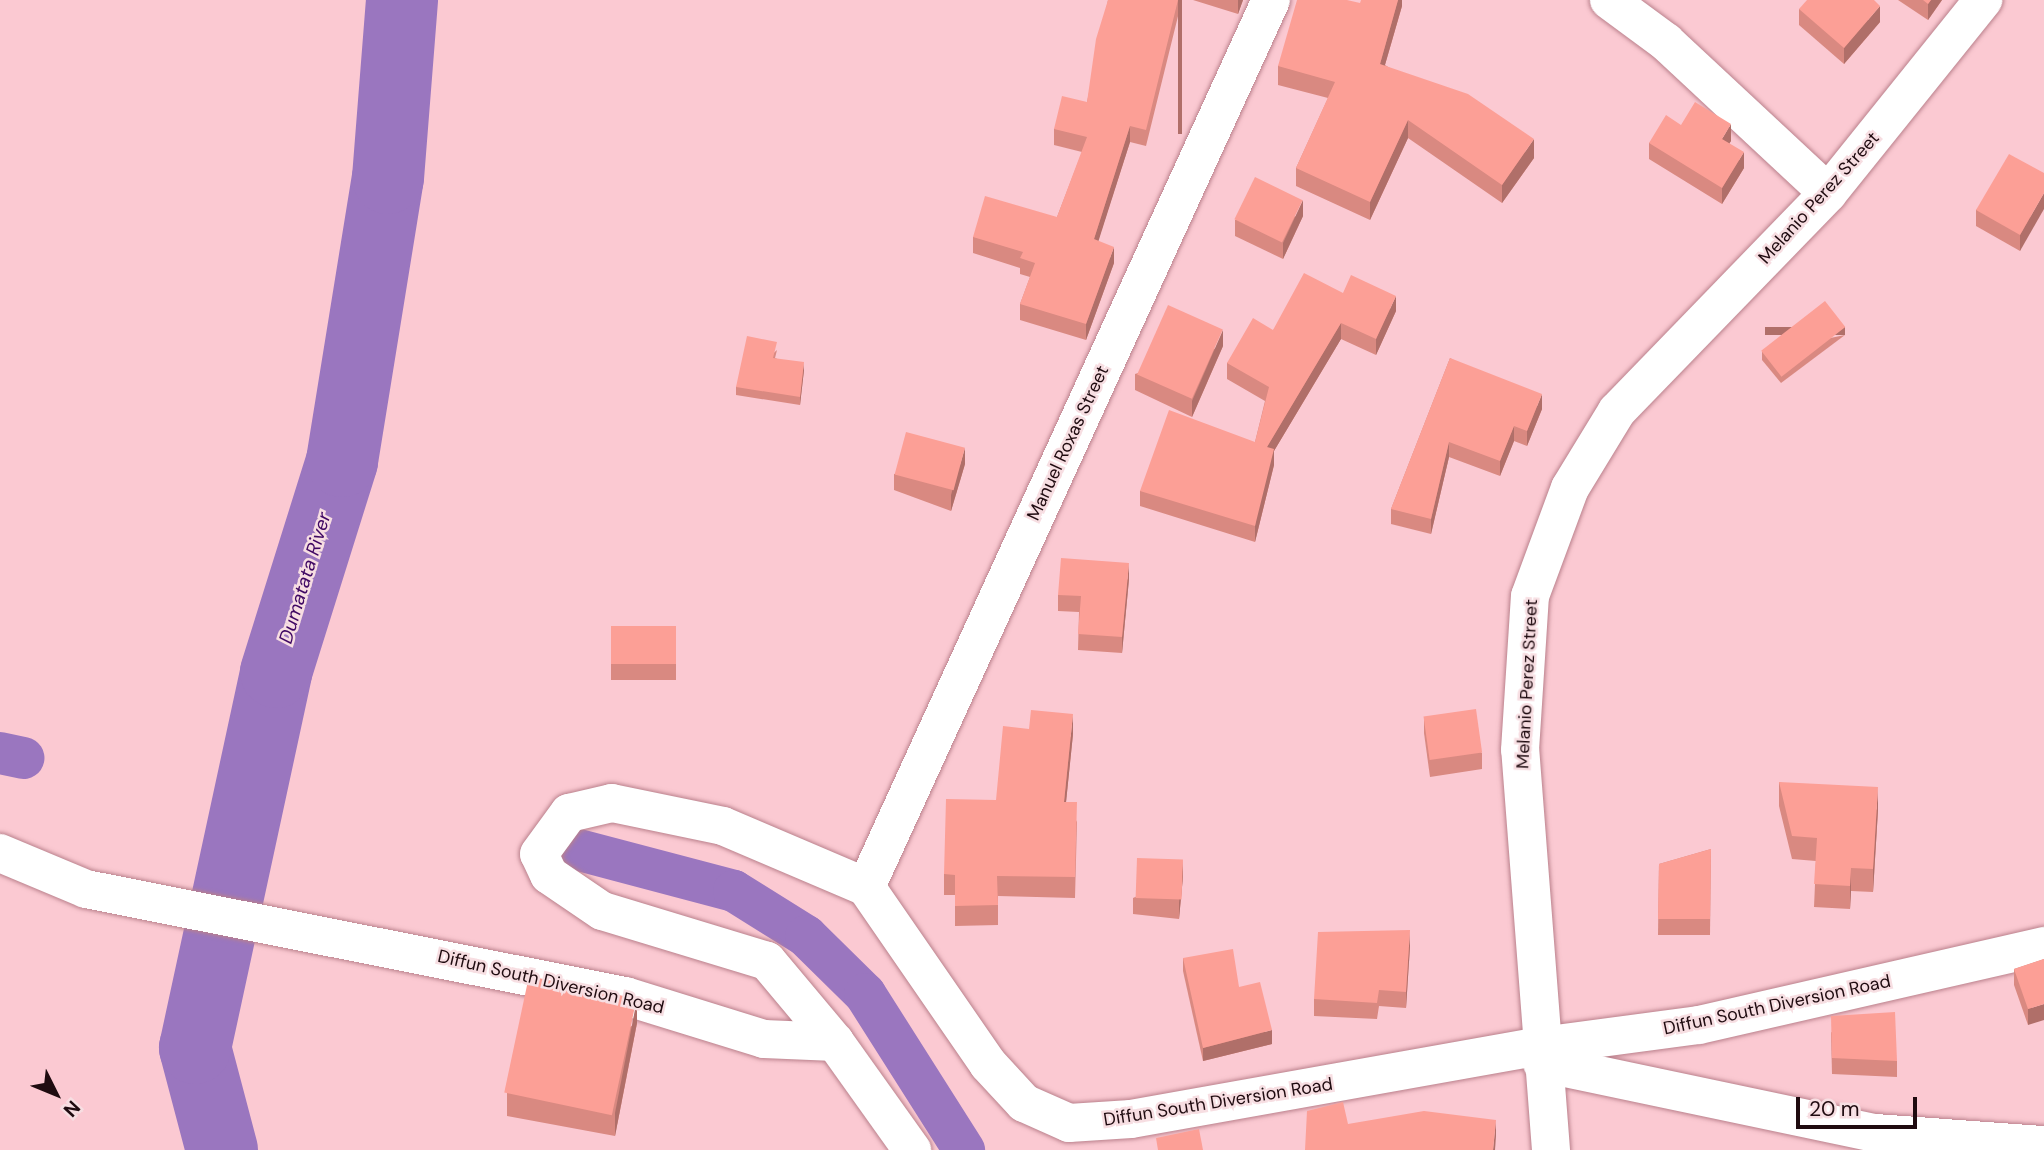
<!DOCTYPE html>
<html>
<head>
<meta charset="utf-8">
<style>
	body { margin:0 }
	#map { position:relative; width:2044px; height:1150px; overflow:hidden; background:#fbc9d2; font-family:"DM Sans",sans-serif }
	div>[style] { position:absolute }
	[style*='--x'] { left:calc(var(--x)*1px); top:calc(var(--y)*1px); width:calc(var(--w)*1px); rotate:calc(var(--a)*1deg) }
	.canal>* { height:42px; margin:-21px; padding:0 21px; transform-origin:21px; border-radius:21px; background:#9a76bf }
	.river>* { height:72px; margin:-36px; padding:0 36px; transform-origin:36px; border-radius:36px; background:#9a76bf }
	.roads { filter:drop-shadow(0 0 2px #ba818c) drop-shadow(0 0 2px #ba818c) }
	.minor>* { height:38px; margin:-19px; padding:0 19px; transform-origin:19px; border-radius:19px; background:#fff }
	.tertiary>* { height:38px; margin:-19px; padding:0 19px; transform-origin:19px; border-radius:19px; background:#fff }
	.wall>* { inset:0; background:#d98981; transform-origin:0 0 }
	.shaded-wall>* { inset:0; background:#b06f69; transform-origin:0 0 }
	.building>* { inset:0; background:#fc9f96; transform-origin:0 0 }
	span { translate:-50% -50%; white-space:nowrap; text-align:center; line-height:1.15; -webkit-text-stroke:5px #f7dee2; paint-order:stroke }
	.street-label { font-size:18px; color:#1f0b10 }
	.water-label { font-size:19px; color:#3f0763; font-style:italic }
	.north { position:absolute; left:21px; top:1059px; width:70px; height:70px; -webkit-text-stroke:5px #f7dee2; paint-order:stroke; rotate:133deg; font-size:19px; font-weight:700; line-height:28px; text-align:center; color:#1f0b10 }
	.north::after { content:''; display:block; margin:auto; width:24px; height:32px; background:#1f0b10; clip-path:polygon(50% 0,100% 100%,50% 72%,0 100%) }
	.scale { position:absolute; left:1796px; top:1097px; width:121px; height:32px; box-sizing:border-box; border:4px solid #1f0b10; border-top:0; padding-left:9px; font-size:21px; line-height:24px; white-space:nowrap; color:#1f0b10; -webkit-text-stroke:5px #f7dee2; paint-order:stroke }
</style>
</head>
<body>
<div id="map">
	<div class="canal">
		<i style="--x:0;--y:753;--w:24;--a:12"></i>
		<i style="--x:579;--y:850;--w:160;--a:14.8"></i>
		<i style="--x:734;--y:891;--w:85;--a:32"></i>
		<i style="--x:806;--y:936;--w:83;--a:44.5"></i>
		<i style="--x:865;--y:994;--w:185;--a:57.6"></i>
	</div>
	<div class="river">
		<i style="--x:222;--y:1150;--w:106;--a:-104.8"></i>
		<i style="--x:195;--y:1048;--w:385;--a:-77.8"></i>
		<i style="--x:276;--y:672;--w:221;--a:-72.6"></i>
		<i style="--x:342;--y:461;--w:287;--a:-80.8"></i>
		<i style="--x:388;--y:178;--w:179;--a:-85.5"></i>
	</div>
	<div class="roads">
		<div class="minor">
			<i style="--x:1609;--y:0;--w:71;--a:36.4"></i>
			<i style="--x:1666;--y:42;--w:221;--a:43"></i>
			<i style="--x:835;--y:1042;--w:133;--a:54.5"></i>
			<i style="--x:1542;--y:1063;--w:340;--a:11.9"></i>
			<i style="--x:1875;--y:1133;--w:169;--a:4.1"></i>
			<i style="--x:1551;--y:1150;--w:401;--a:-94.4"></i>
			<i style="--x:1520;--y:750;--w:154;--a:-86.3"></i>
			<i style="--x:1530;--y:596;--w:115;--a:-69.7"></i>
			<i style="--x:1570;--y:488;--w:90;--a:-58.6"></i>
			<i style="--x:1617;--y:411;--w:303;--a:-45.9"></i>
			<i style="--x:1828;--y:193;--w:248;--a:-51.2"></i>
		</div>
		<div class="tertiary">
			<i style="--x:0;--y:853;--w:93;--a:22.7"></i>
			<i style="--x:86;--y:889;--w:550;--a:11.23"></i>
			<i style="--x:625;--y:996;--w:145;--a:17.2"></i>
			<i style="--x:764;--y:1039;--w:71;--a:2.4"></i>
			<i style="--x:835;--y:1042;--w:106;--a:-130"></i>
			<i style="--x:767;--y:961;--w:172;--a:-163.1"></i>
			<i style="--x:602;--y:911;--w:64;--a:-145.8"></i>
			<i style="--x:549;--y:875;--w:23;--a:-115"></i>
			<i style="--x:539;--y:854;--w:51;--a:-53.8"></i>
			<i style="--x:569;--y:813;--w:44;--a:-13.1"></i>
			<i style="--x:612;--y:803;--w:113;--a:11.7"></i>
			<i style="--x:723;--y:826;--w:155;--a:23.1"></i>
			<i style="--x:866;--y:887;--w:215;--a:55.4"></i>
			<i style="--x:988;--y:1064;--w:53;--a:47.3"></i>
			<i style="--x:1024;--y:1103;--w:49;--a:24"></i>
			<i style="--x:1069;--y:1123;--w:62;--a:-3.7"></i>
			<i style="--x:1131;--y:1119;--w:416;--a:-10.1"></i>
			<i style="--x:1541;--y:1046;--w:159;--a:-7.6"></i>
			<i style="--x:1699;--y:1025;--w:354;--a:-12.9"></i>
			<i style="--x:866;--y:887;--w:975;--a:-65.46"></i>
		</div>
	</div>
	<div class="wall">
		<i style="clip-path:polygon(1108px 0,1182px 0,1146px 146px,1130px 142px,1098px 241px,1114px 263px,1086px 340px,1020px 320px,1020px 304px,1030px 277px,1020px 274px,1020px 268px,973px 253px,973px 237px,1057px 217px,1082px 152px,1054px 145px,1054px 129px,1087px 102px)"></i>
		<i style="clip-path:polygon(1193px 0,1243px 0,1238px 14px)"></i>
		<i style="clip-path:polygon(1402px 0,1402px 6px,1385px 65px,1534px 158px,1502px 203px,1408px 138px,1370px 220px,1296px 186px,1296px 168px,1328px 98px,1278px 85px,1278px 66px,1360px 3px)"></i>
		<i style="clip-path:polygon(1898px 0,1942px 0,1928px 20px)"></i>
		<i style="clip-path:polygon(1799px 9px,1880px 22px,1844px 64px,1799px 25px)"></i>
		<i style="clip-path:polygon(1681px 125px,1731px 141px,1729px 143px,1744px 168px,1722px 204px,1649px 159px,1649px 143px)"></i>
		<i style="clip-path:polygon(2044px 173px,2020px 251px,1976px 226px,1976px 210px)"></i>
		<i style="clip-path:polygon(1303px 216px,1283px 259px,1235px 236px,1235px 220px)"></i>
		<i style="clip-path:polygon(1343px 293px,1396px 311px,1376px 355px,1341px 339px,1274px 451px,1274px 465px,1255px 542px,1140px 506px,1140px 491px,1255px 442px,1265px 401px,1227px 379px,1227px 363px,1273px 330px)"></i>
		<i style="clip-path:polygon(1845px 335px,1781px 383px,1762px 360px,1762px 352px)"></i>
		<i style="clip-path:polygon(1223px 346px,1192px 417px,1135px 390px,1135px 374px)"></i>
		<i style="clip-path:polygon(777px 350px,775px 358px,804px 370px,800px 405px,736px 395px,736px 387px)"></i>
		<i style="clip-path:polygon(1450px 358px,1542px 409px,1527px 446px,1514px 441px,1500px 476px,1449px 457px,1431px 534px,1391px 524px,1391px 509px)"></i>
		<i style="clip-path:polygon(965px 464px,951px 511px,894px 490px,894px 474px)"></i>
		<i style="clip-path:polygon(1129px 579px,1122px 653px,1078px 650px,1079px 612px,1058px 611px,1058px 595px)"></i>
		<i style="left:676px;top:626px;width:54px;height:65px;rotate:90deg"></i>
		<i style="clip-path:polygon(1424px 717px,1482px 753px,1482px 769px,1430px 777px,1424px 733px)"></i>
		<i style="clip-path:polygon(1073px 734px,1066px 802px,1077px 822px,1075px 898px,998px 896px,998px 925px,955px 926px,955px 895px,944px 895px,944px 874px)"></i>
		<i style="clip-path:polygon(1779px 782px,1878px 810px,1873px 892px,1851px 891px,1850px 909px,1814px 907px,1816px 861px,1792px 859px,1779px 806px)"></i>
		<i style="clip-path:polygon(1711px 849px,1710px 935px,1658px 935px,1659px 864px)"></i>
		<i style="clip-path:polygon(1183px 876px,1179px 919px,1133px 914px,1133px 898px)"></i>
		<i style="clip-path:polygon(1410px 946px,1406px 1008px,1379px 1006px,1377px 1019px,1314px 1016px,1314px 999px)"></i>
		<i style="clip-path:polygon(1183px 958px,1239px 987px,1272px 1044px,1203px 1061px,1183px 971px)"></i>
		<i style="clip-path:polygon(2044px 959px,2028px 1025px,2014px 985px,2014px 969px)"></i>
		<i style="clip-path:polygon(637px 1023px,615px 1136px,507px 1116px,507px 1093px)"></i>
		<i style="clip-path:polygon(1831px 1032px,1897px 1061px,1897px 1077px,1832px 1074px)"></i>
	</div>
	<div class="shaded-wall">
		<i style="left:1178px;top:0;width:4px;height:134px"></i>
		<i style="clip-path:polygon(1238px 0,1243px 0,1238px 14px)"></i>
		<i style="clip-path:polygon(1398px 0,1402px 0,1402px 6px,1380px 82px,1380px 64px)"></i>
		<i style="clip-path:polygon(1931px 0,1942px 0,1928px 20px,1928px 4px)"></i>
		<i style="clip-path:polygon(1880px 6px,1880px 22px,1844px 64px,1844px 48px)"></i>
		<i style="clip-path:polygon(1408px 120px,1408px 138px,1370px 220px,1370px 202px)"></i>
		<i style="clip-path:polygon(1731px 124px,1731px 141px,1722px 155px,1722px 139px)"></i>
		<i style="clip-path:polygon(1130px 126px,1130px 142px,1094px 255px,1094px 239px)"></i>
		<i style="clip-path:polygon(1534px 139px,1534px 158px,1502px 203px,1502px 185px)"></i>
		<i style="clip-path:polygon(1744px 152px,1744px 168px,1722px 204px,1722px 188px)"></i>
		<i style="clip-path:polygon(2044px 193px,2044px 209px,2020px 251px,2020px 235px)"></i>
		<i style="clip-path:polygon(1303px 200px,1303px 216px,1283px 259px,1283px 243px)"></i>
		<i style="clip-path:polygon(1114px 247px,1114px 263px,1086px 340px,1086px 324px)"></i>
		<i style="clip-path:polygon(1396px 296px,1396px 311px,1376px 355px,1376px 339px)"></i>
		<i style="clip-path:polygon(1341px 323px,1341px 339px,1274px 451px,1274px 465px,1255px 542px,1255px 526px,1267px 447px)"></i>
		<i style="left:1845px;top:327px;width:8px;height:80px;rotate:90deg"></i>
		<i style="clip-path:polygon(1223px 330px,1223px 346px,1192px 417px,1192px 401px)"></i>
		<i style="clip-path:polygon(804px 362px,804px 370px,800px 405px,800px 397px)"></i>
		<i style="clip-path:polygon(1542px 394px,1542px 409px,1527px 446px,1527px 431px)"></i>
		<i style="clip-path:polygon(1514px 426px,1514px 441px,1500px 476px,1500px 461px)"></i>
		<i style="clip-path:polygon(1449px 442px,1449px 457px,1431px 534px,1431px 519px)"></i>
		<i style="clip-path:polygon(965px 448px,965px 464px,951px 511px,951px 495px)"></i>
		<i style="clip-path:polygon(1129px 563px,1129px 579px,1122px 653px,1122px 637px)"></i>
		<i style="clip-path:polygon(1073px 714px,1073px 734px,1064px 822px,1064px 802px)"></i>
		<i style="clip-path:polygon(1878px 787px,1878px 810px,1873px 892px,1873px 869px)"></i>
		<i style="clip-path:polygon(1183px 860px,1183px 876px,1179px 919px,1179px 903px)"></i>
		<i style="clip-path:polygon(1851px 868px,1851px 891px,1850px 909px,1850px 886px)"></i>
		<i style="clip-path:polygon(1410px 930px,1410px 946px,1406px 1008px,1406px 992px)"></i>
		<i style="clip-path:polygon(637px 999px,637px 1023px,615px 1136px,615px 1113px)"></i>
		<i style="clip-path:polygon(2044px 1004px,2044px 1020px,2028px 1025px,2028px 1009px)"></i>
		<i style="clip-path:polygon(1272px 1030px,1272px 1044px,1203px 1061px,1203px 1048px)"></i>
		<i style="clip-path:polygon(1496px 1120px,1496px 1136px,1495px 1150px,1493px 1150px)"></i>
	</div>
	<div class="building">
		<i style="clip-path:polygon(1108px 0,1178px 0,1146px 130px,1130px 126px,1094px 239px,1114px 247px,1086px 324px,1020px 304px,1035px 263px,1020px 258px,1023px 252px,973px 237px,985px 196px,1057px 217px,1087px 137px,1054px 129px,1062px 96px,1087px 102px,1096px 39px)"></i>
		<i style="clip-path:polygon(1297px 0,1347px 0,1360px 3px,1361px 0,1398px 0,1380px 64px,1468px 94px,1534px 139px,1502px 185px,1408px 120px,1370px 202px,1296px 168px,1335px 82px,1278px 66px)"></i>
		<i style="clip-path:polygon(1807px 0,1874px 0,1880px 6px,1844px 48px,1799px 9px)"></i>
		<i style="clip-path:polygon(1923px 0,1931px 0,1928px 4px)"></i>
		<i style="clip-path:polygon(1695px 102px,1731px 124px,1722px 139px,1744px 152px,1722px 188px,1649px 143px,1666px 115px,1681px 125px)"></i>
		<i style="clip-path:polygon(2009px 154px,2044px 173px,2044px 193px,2020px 235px,1976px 210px)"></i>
		<i style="left:1255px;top:177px;width:53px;height:47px;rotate:26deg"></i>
		<i style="clip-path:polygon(1304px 273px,1343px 293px,1351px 275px,1396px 296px,1376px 339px,1341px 323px,1267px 447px,1274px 449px,1255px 526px,1140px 491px,1169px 410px,1255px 442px,1269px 387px,1227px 363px,1253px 318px,1273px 330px)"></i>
		<i style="left:1825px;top:301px;width:33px;height:81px;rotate:52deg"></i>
		<i style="left:1168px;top:305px;width:60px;height:76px;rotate:24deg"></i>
		<i style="clip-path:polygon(747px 336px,777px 342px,773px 358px,804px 362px,800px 397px,736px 387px)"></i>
		<i style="clip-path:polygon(1450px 358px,1542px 394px,1527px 431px,1514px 426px,1500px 461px,1449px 442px,1431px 519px,1391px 509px)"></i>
		<i style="left:906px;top:432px;width:61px;height:44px;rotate:15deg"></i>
		<i style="clip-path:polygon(1061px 558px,1129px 563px,1122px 637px,1078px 634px,1081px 596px,1058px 595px)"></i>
		<i style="left:676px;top:626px;width:38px;height:65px;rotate:90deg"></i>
		<i style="left:1476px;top:709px;width:44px;height:53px;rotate:82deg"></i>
		<i style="clip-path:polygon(1031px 710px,1073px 714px,1064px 802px,1077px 802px,1075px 877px,997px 876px,998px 905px,955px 906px,955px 875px,944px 874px,946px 799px,996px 800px,1003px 726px,1029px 729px)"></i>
		<i style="clip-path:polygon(1779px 782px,1878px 787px,1873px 869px,1851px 868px,1850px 886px,1814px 884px,1817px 838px,1792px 836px)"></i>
		<i style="clip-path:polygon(1711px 849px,1710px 919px,1658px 919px,1659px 864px)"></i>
		<i style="left:1137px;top:858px;width:46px;height:40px;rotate:2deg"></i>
		<i style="clip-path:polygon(1410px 930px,1406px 992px,1379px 990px,1377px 1003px,1314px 999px,1318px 932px)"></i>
		<i style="clip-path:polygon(1233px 949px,1239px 987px,1260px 982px,1272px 1030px,1203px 1048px,1183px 958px)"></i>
		<i style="clip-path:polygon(2044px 959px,2044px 1004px,2028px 1009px,2014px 969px)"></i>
		<i style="left:529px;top:976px;width:110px;height:119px;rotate:12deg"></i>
		<i style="clip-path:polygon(1895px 1012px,1897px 1061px,1832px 1058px,1831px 1016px)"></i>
		<i style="clip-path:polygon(1343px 1102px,1348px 1124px,1424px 1111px,1496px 1120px,1493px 1150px,1305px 1150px,1307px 1111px)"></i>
		<i style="clip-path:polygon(1199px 1129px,1203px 1150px,1158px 1150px,1156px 1138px)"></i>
	</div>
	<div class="street-label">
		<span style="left:1819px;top:198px;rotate:-48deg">Melanio Perez Street</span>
		<span style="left:1068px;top:443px;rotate:-65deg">Manuel Roxas Street</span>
		<span style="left:1527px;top:684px;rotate:-87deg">Melanio Perez Street</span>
		<span style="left:551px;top:982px;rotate:13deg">Diffun South Diversion Road</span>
		<span style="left:1777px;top:1005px;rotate:-12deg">Diffun South Diversion Road</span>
		<span style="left:1218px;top:1102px;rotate:-9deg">Diffun South Diversion Road</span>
	</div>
	<div class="water-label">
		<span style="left:305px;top:578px;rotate:-73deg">Dumatata River</span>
	</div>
	<div class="north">N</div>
	<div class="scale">20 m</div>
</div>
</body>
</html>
